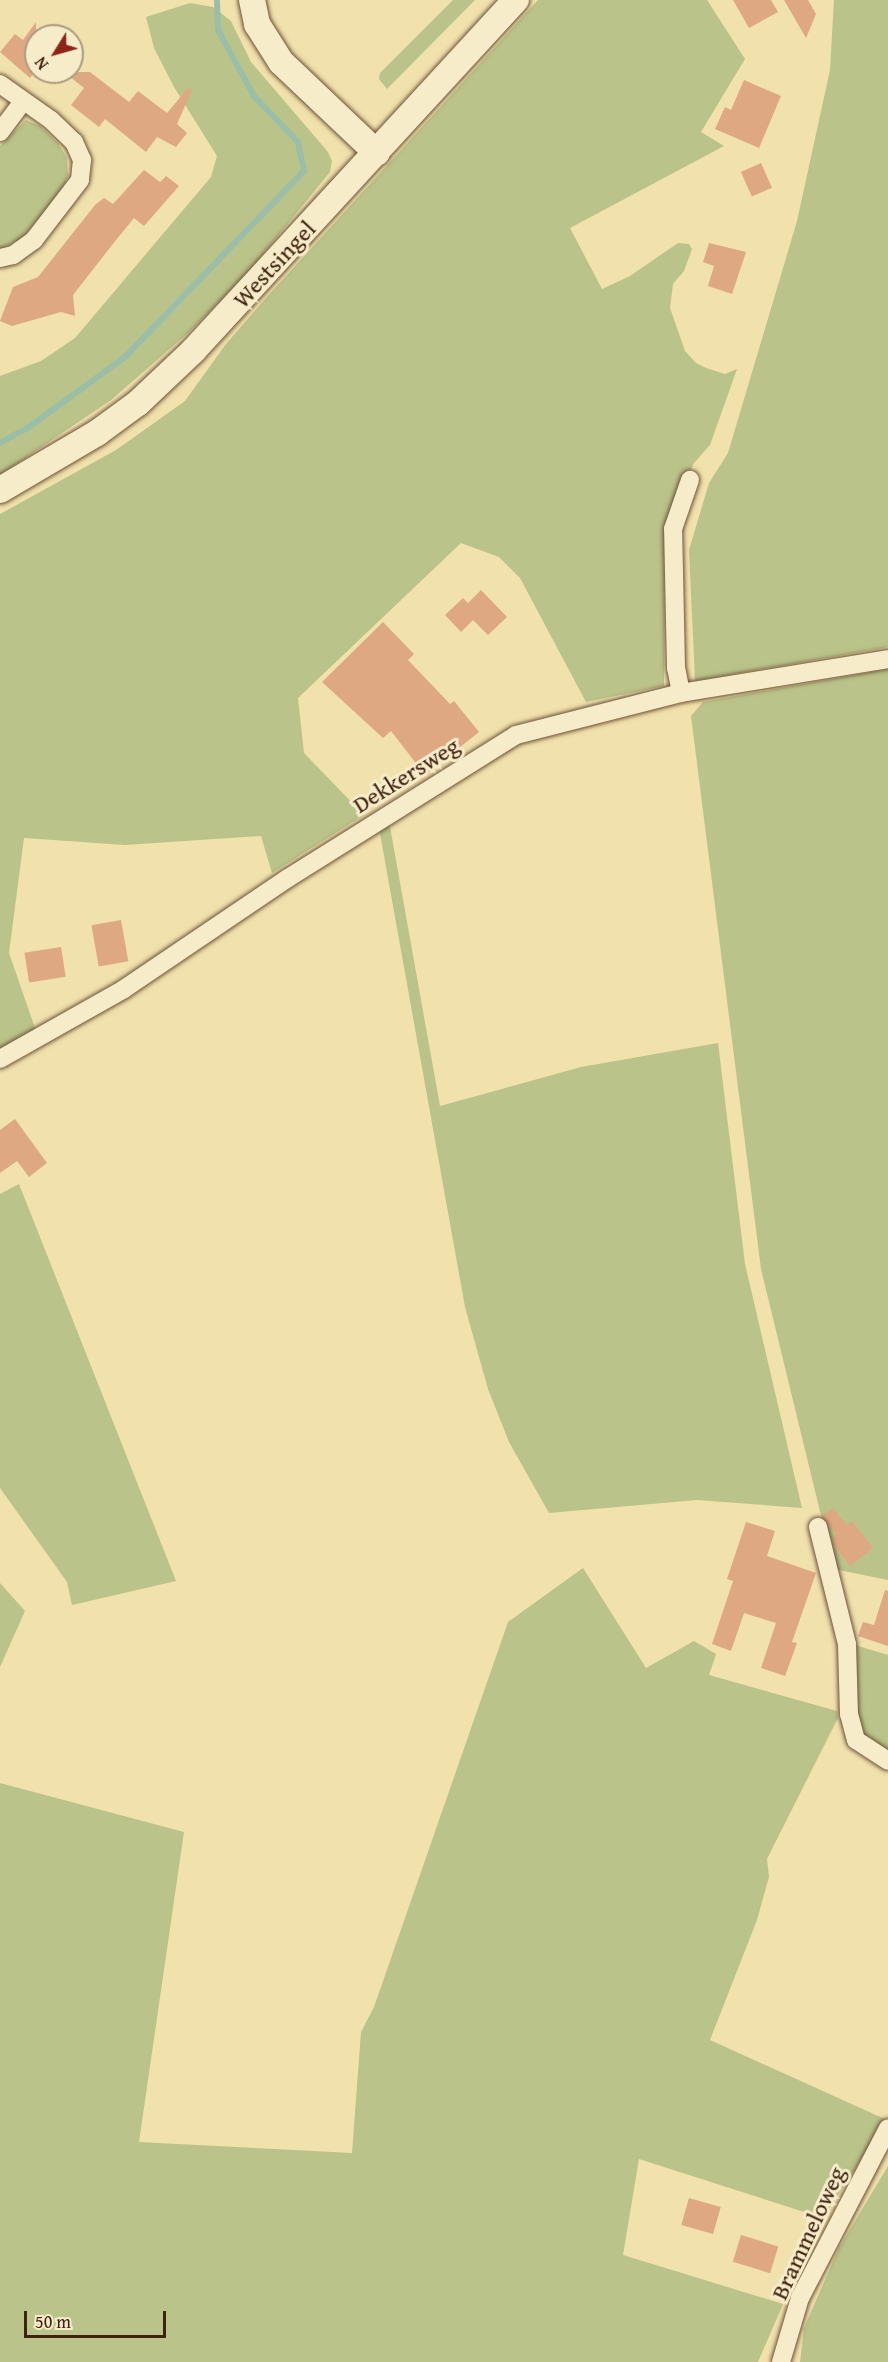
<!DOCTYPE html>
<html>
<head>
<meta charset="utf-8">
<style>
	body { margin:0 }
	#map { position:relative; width:888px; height:2362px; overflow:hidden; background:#f1e1ac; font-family:"Gentium Book Plus",serif }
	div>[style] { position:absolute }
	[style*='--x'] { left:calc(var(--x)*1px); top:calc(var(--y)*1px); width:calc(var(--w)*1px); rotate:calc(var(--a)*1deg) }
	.green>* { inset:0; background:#bac389 }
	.stream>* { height:6px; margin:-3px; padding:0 3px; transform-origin:3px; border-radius:3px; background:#9bbea9 }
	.building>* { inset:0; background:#dea882; transform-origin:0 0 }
	.roads { filter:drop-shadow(0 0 2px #6c5237) drop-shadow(0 0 2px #6c5237) }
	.street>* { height:18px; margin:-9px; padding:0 9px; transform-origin:9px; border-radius:9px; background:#f6ecc9 }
	.secondary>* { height:26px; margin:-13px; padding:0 13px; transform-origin:13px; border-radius:13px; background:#f6ecc9 }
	span { translate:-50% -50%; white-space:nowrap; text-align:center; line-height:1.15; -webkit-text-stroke:6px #f6ecc9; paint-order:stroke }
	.street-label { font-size:24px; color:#402210 }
	.north { position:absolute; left:24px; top:24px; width:60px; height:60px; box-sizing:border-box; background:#f6ecc9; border:2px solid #ad9b7f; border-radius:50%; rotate:233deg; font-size:16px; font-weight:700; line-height:24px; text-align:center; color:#402210 }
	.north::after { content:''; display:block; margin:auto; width:21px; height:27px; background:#8f2418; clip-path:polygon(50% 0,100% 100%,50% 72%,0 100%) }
	.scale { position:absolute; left:24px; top:2311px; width:142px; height:27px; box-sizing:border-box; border:3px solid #402210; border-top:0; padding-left:8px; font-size:18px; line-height:21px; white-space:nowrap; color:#402210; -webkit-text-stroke:4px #f6ecc9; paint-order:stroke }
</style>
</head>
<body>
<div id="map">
	<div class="green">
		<i style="clip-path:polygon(453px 0,475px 0,387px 89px,379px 79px,380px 73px)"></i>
		<i style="clip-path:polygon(538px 0,707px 0,745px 59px,701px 132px,724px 146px,570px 228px,602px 289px,630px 276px,678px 243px,689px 244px,692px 249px,684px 271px,673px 284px,670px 308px,685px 351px,696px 363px,706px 368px,725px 374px,737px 369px,710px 445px,694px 463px,665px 526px,664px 686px,586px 702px,520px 578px,499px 557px,461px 543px,298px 698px,304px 753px,364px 815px,272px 873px,261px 836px,125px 845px,24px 838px,9px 953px,36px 1031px,0 1054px,0 514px,116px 450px,185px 401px,226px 344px,266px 298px)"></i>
		<i style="clip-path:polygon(834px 0,888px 0,888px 647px,695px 681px,689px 550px,709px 483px,728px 453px,797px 221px,830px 70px)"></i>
		<i style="clip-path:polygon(190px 3px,213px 7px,231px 21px,251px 62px,328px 152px,332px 161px,330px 172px,245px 276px,188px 333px,111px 400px,0 475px,0 376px,41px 361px,75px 338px,211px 177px,217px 156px,174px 87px,154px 48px,146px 17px)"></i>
		<i style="clip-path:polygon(26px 120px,40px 126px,58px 143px,67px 158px,68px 175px,62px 191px,22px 238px,0 249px,0 146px)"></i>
		<i style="clip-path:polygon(888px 669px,888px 1580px,834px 1569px,761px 1269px,691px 716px,703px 702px)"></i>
		<i style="clip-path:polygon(389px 821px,440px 1106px,581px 1067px,718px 1043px,745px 1264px,802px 1508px,697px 1500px,549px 1513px,509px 1442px,488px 1389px,465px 1307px,379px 828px)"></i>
		<i style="clip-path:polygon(19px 1184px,176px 1581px,72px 1605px,67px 1582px,0 1488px,0 1194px)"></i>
		<i style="clip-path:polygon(583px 1568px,646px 1668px,694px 1641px,716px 1654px,709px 1675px,837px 1711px,838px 1718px,767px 1859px,769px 1877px,757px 1920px,710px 2040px,887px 2120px,823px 2218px,639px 2159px,623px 2255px,783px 2304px,758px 2362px,0 2362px,0 1783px,184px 1832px,139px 2142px,352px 2153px,361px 2032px,374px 2007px,508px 1622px)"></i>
		<i style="clip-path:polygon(0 1583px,25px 1611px,0 1667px)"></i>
		<i style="clip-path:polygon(848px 1643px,888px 1655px,888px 1753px,867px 1742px,858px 1728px)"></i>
		<i style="clip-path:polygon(888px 2166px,888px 2362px,800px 2362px,804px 2328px,839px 2248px)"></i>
	</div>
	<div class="stream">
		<i style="--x:0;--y:443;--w:33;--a:-29"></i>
		<i style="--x:29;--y:427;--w:119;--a:-36.1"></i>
		<i style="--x:125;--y:357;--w:258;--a:-46.1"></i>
		<i style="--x:304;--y:171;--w:30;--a:-102"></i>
		<i style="--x:298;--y:142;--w:64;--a:-133.7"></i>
		<i style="--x:254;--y:96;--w:75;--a:-118.6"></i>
		<i style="--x:218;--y:30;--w:30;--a:-92"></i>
	</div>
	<div class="building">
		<i style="clip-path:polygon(733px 0,771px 0,778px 12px,749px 28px)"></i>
		<i style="clip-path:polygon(784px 0,808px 0,816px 14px,806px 38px)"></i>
		<i style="clip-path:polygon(36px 22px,36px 70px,30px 78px,0 52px,15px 34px,23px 40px)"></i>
		<i style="clip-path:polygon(64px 72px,90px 72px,129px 102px,138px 91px,167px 113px,188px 88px,192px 90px,177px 124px,187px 133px,176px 147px,157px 137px,146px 152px,105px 119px,99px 127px,71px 105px,84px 88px)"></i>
		<i style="clip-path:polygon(744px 80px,781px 96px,759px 148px,715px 129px,725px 107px,731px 110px)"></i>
		<i style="left:761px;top:163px;width:27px;height:22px;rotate:66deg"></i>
		<i style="clip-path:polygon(144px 170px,160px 182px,166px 176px,179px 186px,144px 226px,134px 218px,116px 240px,73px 295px,75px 316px,61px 312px,12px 326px,0 321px,13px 287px,38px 277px,95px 205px,104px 198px,113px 204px)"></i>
		<i style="clip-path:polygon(709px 243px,746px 252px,732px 294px,708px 286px,714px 266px,703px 262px)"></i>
		<i style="clip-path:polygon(481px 590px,507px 617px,488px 635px,473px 620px,461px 632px,445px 615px,463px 598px,468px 603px)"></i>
		<i style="clip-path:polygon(383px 622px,414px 654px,408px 660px,450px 704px,454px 701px,479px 732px,425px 775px,391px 731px,383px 738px,322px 682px)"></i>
		<i style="left:121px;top:920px;width:42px;height:30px;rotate:80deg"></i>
		<i style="left:61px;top:947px;width:30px;height:37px;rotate:81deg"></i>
		<i style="clip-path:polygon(15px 1119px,47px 1163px,29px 1177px,17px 1161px,0 1173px,0 1130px)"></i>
		<i style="clip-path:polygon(833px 1508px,847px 1525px,852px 1521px,873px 1548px,850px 1566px,834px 1545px,832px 1537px,836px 1534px,822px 1516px)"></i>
		<i style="clip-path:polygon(746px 1522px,775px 1531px,767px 1556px,816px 1573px,792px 1642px,797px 1643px,785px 1676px,761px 1668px,776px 1623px,744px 1613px,731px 1651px,712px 1644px,733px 1581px,727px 1579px)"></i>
		<i style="clip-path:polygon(885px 1590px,888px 1591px,888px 1646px,858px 1636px,863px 1622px,874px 1625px)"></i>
		<i style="left:689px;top:2198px;width:33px;height:28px;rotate:16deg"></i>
		<i style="left:741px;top:2235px;width:39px;height:28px;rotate:17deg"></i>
	</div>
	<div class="roads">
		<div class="street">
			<i style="--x:0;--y:84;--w:62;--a:35.2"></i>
			<i style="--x:51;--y:120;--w:32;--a:44"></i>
			<i style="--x:74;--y:142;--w:20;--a:66"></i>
			<i style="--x:82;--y:160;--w:20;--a:96"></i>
			<i style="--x:80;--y:180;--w:76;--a:127.5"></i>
			<i style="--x:34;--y:240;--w:26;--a:144"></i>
			<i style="--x:13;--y:255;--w:13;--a:167"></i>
			<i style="--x:0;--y:132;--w:38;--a:-53"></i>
			<i style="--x:681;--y:693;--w:25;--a:-101"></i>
			<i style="--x:676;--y:668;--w:139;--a:-91.2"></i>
			<i style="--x:673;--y:529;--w:52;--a:-70.9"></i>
			<i style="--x:0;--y:1059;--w:142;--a:-29.4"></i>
			<i style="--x:124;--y:989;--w:198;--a:-34.1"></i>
			<i style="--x:288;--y:878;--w:269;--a:-32.1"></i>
			<i style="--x:516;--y:735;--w:170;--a:-14.3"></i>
			<i style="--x:681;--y:693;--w:210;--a:-9.3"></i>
			<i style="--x:818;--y:1527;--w:121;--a:76.1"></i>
			<i style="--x:847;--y:1644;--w:70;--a:88.4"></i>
			<i style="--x:849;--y:1714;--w:27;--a:75"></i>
			<i style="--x:856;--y:1740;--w:38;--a:33"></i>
			<i style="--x:781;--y:2362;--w:67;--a:-73.5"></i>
			<i style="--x:800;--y:2298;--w:191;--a:-62.6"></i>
		</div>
		<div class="secondary">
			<i style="--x:252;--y:0;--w:25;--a:78"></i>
			<i style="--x:257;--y:24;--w:45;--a:57.7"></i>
			<i style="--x:281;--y:62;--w:132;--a:43.5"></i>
			<i style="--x:0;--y:490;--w:113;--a:-30.4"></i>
			<i style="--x:97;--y:433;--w:51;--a:-36.2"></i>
			<i style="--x:138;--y:403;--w:76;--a:-43.4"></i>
			<i style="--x:193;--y:351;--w:477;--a:-47.4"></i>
		</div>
	</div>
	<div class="street-label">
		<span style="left:274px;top:264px;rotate:-47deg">Westsingel</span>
		<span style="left:406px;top:775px;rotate:-32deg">Dekkersweg</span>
		<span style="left:808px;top:2233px;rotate:-65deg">Brammeloweg</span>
	</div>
	<div class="north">N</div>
	<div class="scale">50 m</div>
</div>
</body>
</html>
